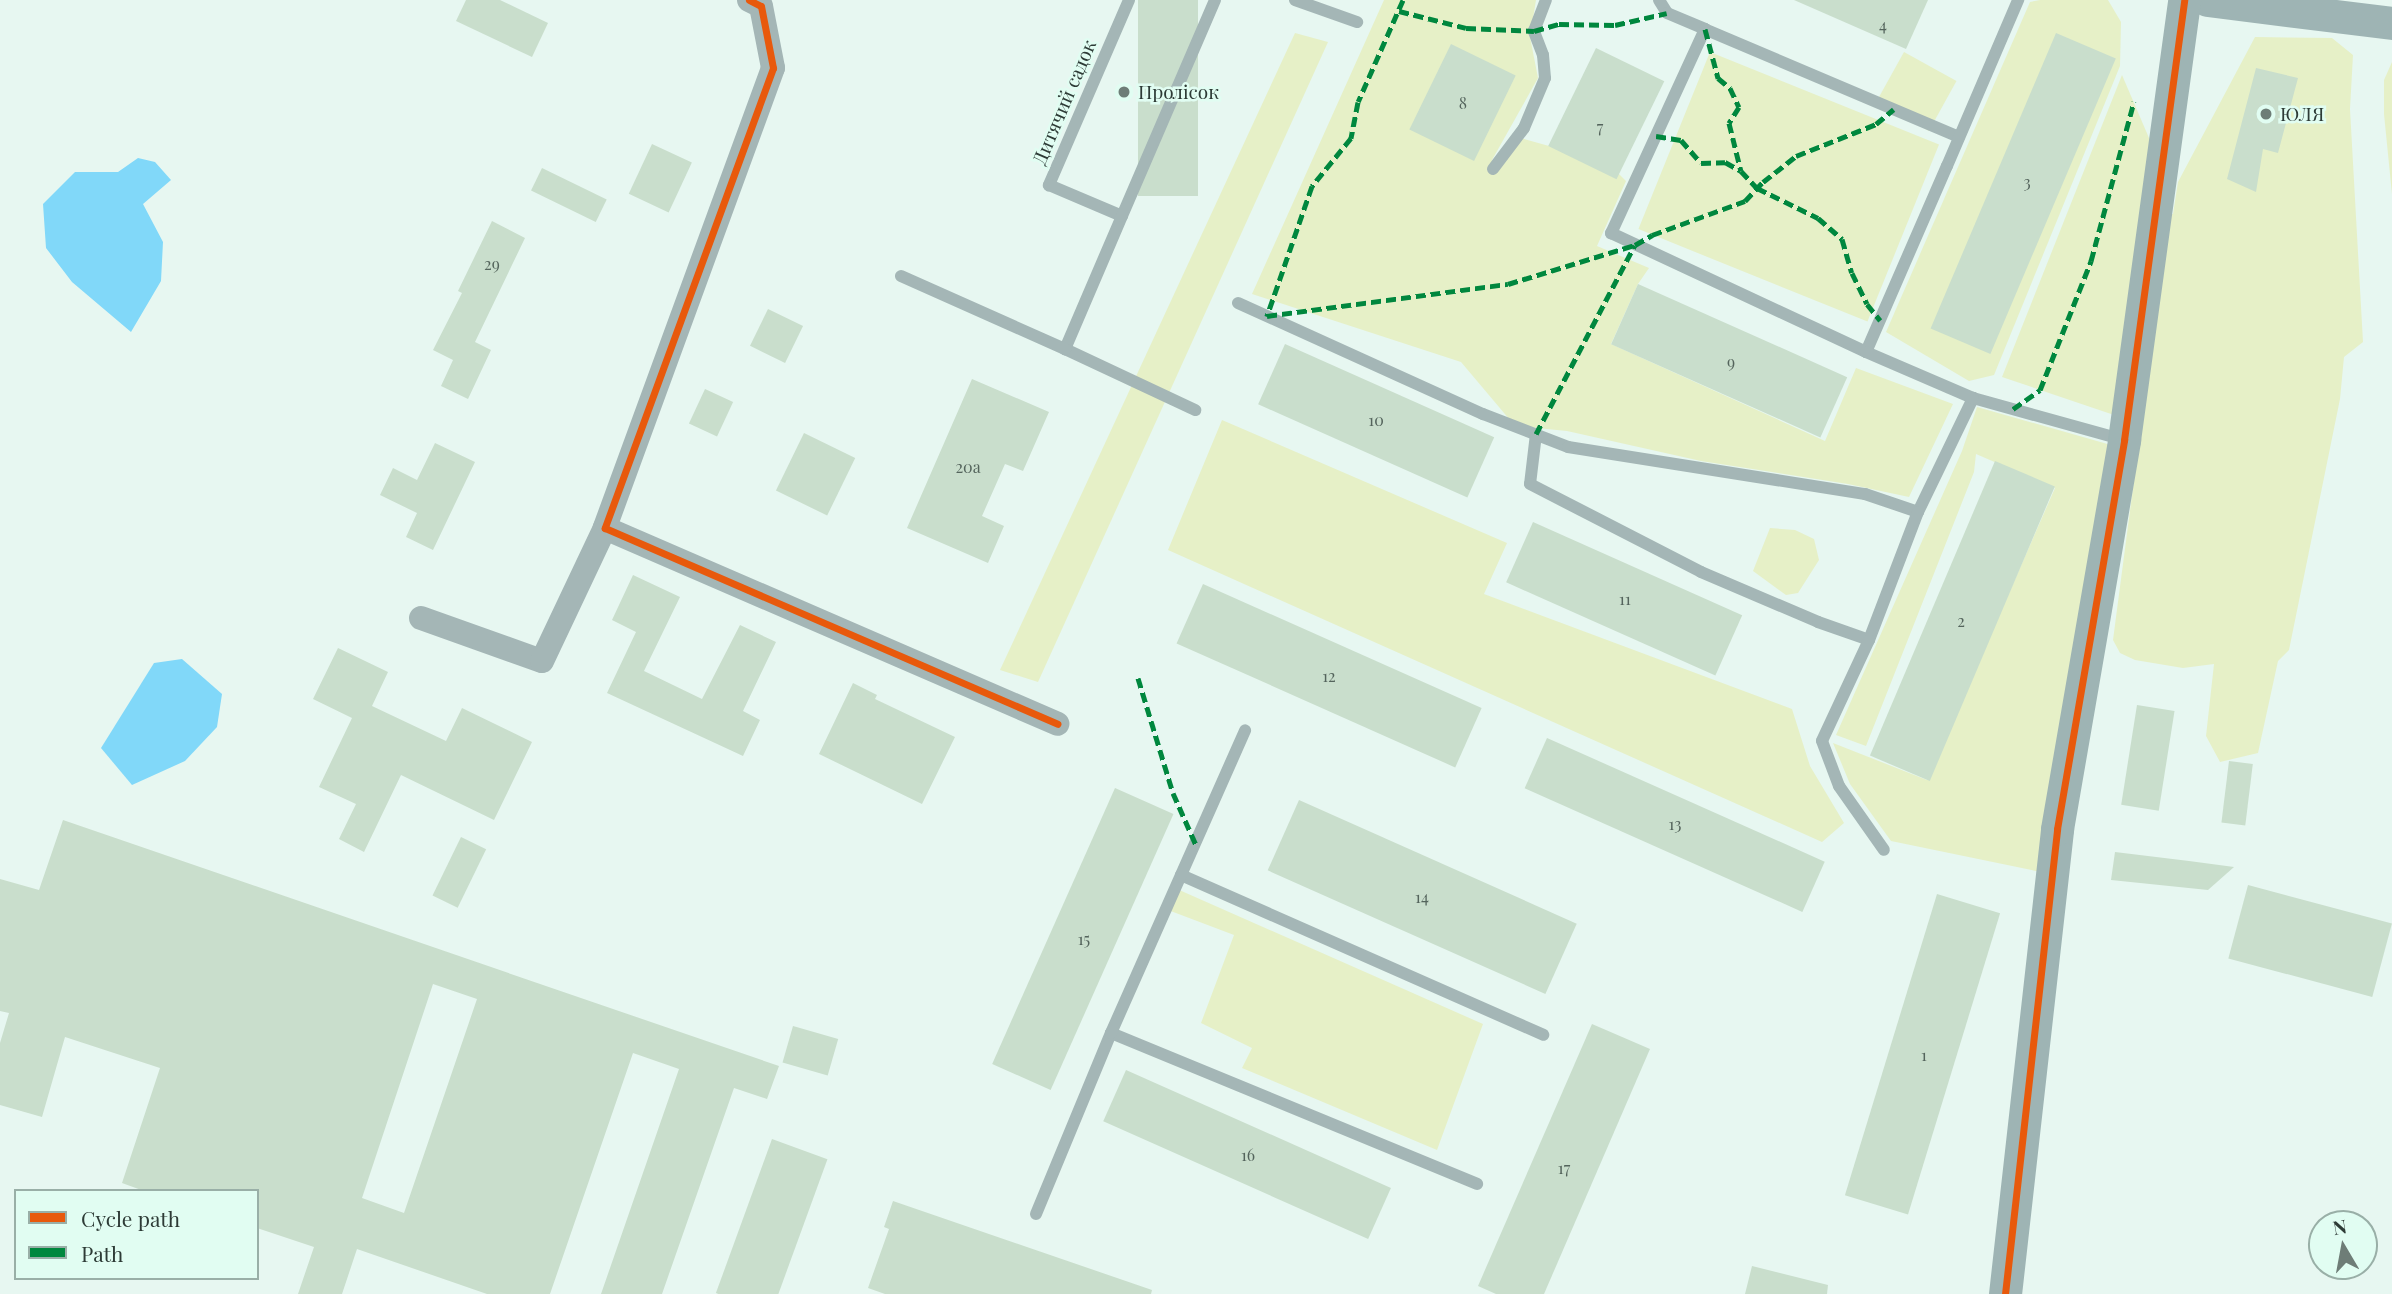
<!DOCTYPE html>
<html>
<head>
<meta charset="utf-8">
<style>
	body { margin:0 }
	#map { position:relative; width:2392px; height:1294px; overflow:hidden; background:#e7f7f1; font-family:"Playfair Display",serif }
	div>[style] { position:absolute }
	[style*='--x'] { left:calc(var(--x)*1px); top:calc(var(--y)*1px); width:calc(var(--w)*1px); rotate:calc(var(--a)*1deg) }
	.green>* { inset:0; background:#e6f0c7; transform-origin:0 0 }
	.water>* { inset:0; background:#81d8f9 }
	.building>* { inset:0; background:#c9decc; transform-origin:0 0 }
	.lane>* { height:12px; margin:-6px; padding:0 6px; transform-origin:6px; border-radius:6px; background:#a4b6b6 }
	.street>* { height:24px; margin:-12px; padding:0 12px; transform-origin:12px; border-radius:12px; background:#a4b6b6 }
	.secondary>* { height:33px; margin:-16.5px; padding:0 16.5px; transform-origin:16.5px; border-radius:16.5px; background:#9eb4b4 }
	.quiet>* { height:5px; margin-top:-2.5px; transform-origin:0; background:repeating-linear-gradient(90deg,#00873e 0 10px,transparent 0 15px) }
	.cycleway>* { height:7px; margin:-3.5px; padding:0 3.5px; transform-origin:3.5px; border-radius:3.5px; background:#e8590c }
	.dots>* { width:19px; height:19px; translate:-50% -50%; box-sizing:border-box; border:4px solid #e1fdf2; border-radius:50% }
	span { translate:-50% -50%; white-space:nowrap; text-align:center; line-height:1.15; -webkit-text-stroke:5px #e1fdf2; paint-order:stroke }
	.number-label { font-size:16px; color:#54645c }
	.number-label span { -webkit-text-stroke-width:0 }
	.poi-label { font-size:19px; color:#2d3b36 }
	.left { translate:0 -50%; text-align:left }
	.street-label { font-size:19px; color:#2d3b36 }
	.legend { position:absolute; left:14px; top:1189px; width:245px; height:91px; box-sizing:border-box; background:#e1fdf2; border:2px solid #99afa7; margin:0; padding:9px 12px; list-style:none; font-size:21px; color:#2d3b36 }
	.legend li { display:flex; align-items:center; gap:14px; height:35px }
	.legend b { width:35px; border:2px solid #99afa7 }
	.north { position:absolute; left:2308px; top:1210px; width:70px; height:70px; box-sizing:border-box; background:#e1fdf2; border:2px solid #99afa7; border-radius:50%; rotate:350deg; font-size:19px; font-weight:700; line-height:28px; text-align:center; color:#2d3b36 }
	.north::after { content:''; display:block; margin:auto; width:24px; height:32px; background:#6e7d77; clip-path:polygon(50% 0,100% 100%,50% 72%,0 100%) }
</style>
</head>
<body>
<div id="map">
	<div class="green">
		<i style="clip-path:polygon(1384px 0,1536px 0,1530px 37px,1538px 78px,1492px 160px,1493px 168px,1517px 137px,1549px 146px,1619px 174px,1626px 181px,1597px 246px,1649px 268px,1638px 284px,1611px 344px,1825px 441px,1856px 368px,1953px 404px,1909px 497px,1848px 484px,1701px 461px,1567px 431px,1515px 426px,1461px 362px,1252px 294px)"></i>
		<i style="clip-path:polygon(2040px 0,2108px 0,2121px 22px,2120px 66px,1994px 375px,1969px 381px,1886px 332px,2030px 2px)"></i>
		<i style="clip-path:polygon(1295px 33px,1328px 42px,1038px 682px,1000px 670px)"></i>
		<i style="clip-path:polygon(2255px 37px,2332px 38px,2353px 55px,2350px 109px,2363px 342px,2344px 357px,2340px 399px,2289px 650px,2278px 661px,2258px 753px,2220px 762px,2206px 736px,2214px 664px,2183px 668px,2135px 660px,2120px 653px,2113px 640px,2169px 214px,2173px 214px,2178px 182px)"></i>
		<i style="left:1710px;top:52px;width:247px;height:191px;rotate:22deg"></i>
		<i style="left:1904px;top:52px;width:60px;height:57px;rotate:29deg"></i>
		<i style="clip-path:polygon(2392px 62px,2392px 194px,2384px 114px,2384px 80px)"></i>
		<i style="clip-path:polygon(2122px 75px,2152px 145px,2114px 415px,2002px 377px)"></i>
		<i style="clip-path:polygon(1977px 407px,2111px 445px,2041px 872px,1891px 841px,1850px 784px,1833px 743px,1927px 780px,2055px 488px,1976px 454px,1974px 472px,1866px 746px,1836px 735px,1962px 451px)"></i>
		<i style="clip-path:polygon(1222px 420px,1507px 543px,1484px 594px,1792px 709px,1810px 766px,1844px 823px,1822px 842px,1168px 550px)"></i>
		<i style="clip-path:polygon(1770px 528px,1795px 530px,1814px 539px,1819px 560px,1798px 593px,1786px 595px,1753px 571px)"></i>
		<i style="clip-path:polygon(1177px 889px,1483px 1024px,1437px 1150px,1242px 1068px,1252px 1048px,1201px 1023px,1234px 935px,1168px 910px)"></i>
	</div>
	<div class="water">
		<i style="clip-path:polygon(138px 158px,155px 162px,171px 180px,143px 204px,163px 242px,161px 281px,131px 332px,72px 282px,46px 248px,43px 204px,75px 172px,118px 172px)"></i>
		<i style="clip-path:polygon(182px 659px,222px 694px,217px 727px,185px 761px,132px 785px,101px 748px,154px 663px)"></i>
	</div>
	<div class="building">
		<i style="clip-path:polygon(466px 0,500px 0,548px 23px,532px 57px,456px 21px)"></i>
		<i style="left:1138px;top:0;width:60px;height:196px"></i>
		<i style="clip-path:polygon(1794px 0,1928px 0,1906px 49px)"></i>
		<i style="left:2056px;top:33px;width:65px;height:321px;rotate:23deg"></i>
		<i style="left:1451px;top:44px;width:72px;height:95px;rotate:26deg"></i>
		<i style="left:1596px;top:48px;width:76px;height:109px;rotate:26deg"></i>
		<i style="clip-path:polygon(2256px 68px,2298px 78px,2278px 153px,2263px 149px,2256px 192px,2227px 179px)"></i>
		<i style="left:652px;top:144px;width:44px;height:55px;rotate:25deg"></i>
		<i style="left:542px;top:168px;width:72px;height:25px;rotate:26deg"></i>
		<i style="clip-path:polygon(492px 221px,525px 238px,475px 342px,491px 350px,468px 399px,441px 386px,453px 360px,433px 350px,462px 293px,458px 291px)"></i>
		<i style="left:1638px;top:284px;width:229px;height:66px;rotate:24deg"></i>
		<i style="left:768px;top:309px;width:39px;height:41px;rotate:26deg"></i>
		<i style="left:1285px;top:344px;width:229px;height:66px;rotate:24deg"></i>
		<i style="clip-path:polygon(972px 379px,1049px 412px,1023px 471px,1005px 464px,982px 516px,1004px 526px,988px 563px,907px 528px)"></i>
		<i style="left:705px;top:389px;width:31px;height:38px;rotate:25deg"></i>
		<i style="left:804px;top:433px;width:57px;height:64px;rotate:26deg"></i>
		<i style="clip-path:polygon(435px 443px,475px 462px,433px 550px,406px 537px,417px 513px,380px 495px,393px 468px,417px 480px)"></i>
		<i style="left:1995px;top:461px;width:65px;height:320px;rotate:23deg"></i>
		<i style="left:1533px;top:522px;width:229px;height:66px;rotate:24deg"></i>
		<i style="clip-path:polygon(633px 575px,680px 597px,644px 671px,702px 699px,740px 625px,776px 642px,743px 711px,760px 720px,743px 756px,607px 693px,636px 632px,612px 620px)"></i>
		<i style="left:1203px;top:584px;width:305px;height:65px;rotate:24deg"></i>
		<i style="clip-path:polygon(338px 648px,388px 672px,372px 706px,446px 741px,462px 708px,532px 742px,494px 820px,401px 775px,364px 852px,339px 839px,356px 804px,319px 787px,352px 718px,313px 699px)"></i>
		<i style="clip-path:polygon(853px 683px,877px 695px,875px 699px,955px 737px,922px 804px,819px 754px)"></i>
		<i style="left:2137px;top:705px;width:38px;height:101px;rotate:9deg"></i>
		<i style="left:1547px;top:738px;width:304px;height:55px;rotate:24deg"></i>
		<i style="left:2229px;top:761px;width:24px;height:62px;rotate:7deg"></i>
		<i style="left:1115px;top:788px;width:64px;height:302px;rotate:24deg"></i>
		<i style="left:1299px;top:800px;width:304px;height:77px;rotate:24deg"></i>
		<i style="clip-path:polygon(evenodd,63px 820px,779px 1066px,767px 1099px,734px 1088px,662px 1294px,601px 1294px,679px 1069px,633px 1053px,550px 1294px,487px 1294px,357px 1249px,342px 1294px,298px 1294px,314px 1247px,257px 1228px,257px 1191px,144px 1191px,122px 1183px,160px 1068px,65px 1037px,42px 1117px,0 1105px,0 1043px,9px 1013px,0 1011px,0 879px,39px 890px,63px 820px,433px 984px,477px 999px,404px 1213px,362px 1198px,433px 984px)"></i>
		<i style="left:461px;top:837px;width:28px;height:65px;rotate:26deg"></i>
		<i style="clip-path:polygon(2115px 852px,2189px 861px,2234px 867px,2208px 890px,2111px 880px)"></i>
		<i style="left:2248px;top:885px;width:149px;height:76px;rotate:15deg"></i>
		<i style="left:1937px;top:894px;width:66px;height:315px;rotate:17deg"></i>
		<i style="clip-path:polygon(1592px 1024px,1650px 1049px,1544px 1294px,1496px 1294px,1478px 1286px)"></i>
		<i style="left:793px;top:1026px;width:47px;height:38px;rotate:16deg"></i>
		<i style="left:1126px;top:1070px;width:290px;height:56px;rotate:24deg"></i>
		<i style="left:772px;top:1139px;width:59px;height:164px;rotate:20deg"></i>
		<i style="clip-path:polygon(893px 1201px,1152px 1290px,1151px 1294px,885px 1294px,868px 1288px,889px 1229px,884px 1227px)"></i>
		<i style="clip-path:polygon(1752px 1266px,1828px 1285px,1827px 1294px,1745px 1294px)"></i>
	</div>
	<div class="lane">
		<i style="--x:1129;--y:0;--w:202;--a:113.4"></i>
		<i style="--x:1049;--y:185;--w:79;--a:23"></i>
		<i style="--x:1122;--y:216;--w:145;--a:113.2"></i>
		<i style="--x:1065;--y:349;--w:144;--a:25.1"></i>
		<i style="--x:1295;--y:0;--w:66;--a:19.5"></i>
		<i style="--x:1659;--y:0;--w:15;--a:58"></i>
		<i style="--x:1667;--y:13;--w:41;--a:22.8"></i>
		<i style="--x:1959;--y:137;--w:276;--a:-157"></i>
		<i style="--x:1705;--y:29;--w:225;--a:114.7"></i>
		<i style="--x:1611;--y:233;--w:281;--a:25"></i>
		<i style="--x:1866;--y:352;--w:203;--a:-66.5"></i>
		<i style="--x:1947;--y:166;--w:181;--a:-66.8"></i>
		<i style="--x:1493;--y:169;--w:51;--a:-52.9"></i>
		<i style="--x:1524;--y:128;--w:54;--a:-67.2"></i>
		<i style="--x:1545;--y:78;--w:23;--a:-95"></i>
		<i style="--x:1543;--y:55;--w:26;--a:-111"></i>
		<i style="--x:1534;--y:31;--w:33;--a:-69"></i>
		<i style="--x:1122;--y:216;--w:235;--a:-66.7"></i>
		<i style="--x:901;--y:276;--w:180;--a:24"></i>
		<i style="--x:1238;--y:303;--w:269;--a:24.4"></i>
		<i style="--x:1483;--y:414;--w:91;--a:21.2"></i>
		<i style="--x:1568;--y:447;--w:301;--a:9"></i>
		<i style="--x:1865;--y:494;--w:56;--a:18.8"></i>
		<i style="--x:1918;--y:512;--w:127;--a:-64.2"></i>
		<i style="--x:1973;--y:398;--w:157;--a:15.5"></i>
		<i style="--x:1866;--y:352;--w:116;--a:23.3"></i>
		<i style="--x:1536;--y:434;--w:50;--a:96.8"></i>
		<i style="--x:1530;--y:484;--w:192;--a:27.2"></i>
		<i style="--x:1701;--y:572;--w:127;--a:23.1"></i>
		<i style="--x:1818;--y:622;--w:54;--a:19.4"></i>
		<i style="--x:1869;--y:640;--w:137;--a:-69.1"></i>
		<i style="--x:1869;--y:640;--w:111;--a:115"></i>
		<i style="--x:1822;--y:741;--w:48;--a:69.3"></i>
		<i style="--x:1839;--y:786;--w:78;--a:54.9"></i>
		<i style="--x:1181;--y:875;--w:396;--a:23.8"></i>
		<i style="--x:1111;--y:1033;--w:396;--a:22.4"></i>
		<i style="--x:1036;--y:1214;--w:196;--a:-67.5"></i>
		<i style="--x:1111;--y:1033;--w:331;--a:-66.1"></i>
	</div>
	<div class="street">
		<i style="--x:749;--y:0;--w:13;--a:27"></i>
		<i style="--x:761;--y:6;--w:63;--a:79"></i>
		<i style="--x:773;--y:68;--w:490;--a:110.1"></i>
		<i style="--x:605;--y:528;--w:493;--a:23.4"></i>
		<i style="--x:421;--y:618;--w:128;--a:19.6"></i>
		<i style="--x:542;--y:661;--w:147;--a:-64.7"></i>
	</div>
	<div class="secondary">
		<i style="--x:2207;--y:0;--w:186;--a:7.1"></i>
		<i style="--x:2005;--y:1294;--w:468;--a:-83.6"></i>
		<i style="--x:2057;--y:829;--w:395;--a:-80.2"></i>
		<i style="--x:2124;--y:440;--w:444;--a:-82.2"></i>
	</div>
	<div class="quiet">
		<i style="--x:1403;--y:0;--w:111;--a:113.8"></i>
		<i style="--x:1358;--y:102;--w:37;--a:101"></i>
		<i style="--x:1351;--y:138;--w:62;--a:129.1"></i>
		<i style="--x:1312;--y:186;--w:138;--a:109.1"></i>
		<i style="--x:1267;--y:316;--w:243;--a:-7.6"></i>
		<i style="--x:1508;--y:284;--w:133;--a:-17.1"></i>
		<i style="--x:1635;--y:245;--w:20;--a:-30"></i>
		<i style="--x:1652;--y:235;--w:99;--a:-20.1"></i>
		<i style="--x:1745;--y:201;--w:26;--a:-47"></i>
		<i style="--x:1763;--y:182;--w:42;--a:-38.2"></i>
		<i style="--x:1796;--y:156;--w:86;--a:-21.8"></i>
		<i style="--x:1876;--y:124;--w:23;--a:-40"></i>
		<i style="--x:1399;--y:11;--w:69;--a:14.2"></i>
		<i style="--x:1466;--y:28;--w:68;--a:2.5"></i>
		<i style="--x:1534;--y:31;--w:26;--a:-16"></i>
		<i style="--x:1559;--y:24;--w:56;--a:1"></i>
		<i style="--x:1615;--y:25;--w:53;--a:-13"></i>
		<i style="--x:1705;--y:29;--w:51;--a:75.1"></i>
		<i style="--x:1718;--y:78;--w:16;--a:40"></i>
		<i style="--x:1730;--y:88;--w:21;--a:65"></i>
		<i style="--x:1739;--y:107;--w:19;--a:122"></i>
		<i style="--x:1729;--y:123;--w:49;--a:76"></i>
		<i style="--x:1656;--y:136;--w:25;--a:9"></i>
		<i style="--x:1681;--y:140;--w:30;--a:49"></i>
		<i style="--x:1701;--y:163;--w:24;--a:-2"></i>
		<i style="--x:1725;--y:162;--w:18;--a:29"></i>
		<i style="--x:1741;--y:171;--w:23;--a:47"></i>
		<i style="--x:1757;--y:188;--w:68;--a:26.2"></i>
		<i style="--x:1818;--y:218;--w:32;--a:41"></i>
		<i style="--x:1842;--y:239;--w:35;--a:74"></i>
		<i style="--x:1852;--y:273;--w:34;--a:64"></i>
		<i style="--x:1867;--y:304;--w:21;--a:51"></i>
		<i style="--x:2013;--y:409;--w:33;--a:-35"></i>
		<i style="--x:2040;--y:390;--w:139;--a:-68.4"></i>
		<i style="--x:2091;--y:261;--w:165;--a:-74.9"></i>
		<i style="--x:1536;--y:434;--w:213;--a:-62.4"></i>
		<i style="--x:1138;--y:678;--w:120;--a:73.1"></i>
		<i style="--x:1173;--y:793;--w:57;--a:66.1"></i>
	</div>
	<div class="cycleway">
		<i style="--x:749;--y:0;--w:13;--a:27"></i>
		<i style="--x:761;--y:6;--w:63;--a:79"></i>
		<i style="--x:773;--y:68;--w:490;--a:110.1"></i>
		<i style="--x:605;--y:528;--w:493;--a:23.4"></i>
		<i style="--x:2005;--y:1294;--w:468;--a:-83.6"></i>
		<i style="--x:2057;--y:829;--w:395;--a:-80.2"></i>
		<i style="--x:2124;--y:440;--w:444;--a:-82.2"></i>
	</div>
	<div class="dots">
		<i style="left:1124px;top:92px;background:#6e7d77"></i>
		<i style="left:2266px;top:114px;background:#6e7d77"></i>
	</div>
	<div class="number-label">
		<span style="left:1883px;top:25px">4</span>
		<span style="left:1463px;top:103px">8</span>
		<span style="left:1600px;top:127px">7</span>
		<span style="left:2027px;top:182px">3</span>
		<span style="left:492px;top:264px">29</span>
		<span style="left:1731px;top:362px">9</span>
		<span style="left:1376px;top:420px">10</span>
		<span style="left:968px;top:467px">20а</span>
		<span style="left:1625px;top:599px">11</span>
		<span style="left:1961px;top:621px">2</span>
		<span style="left:1329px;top:676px">12</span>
		<span style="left:1675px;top:824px">13</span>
		<span style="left:1422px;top:897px">14</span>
		<span style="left:1084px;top:939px">15</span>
		<span style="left:1924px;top:1055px">1</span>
		<span style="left:1248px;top:1155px">16</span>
		<span style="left:1564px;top:1168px">17</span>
	</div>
	<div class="poi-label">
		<span class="left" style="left:1138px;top:92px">Пролісок</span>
		<span class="left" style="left:2280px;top:114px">ЮЛЯ</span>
	</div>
	<div class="street-label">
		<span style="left:1064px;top:102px;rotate:-67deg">Дитячий садок</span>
	</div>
	<ul class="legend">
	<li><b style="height:9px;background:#e8590c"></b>Cycle path</li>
	<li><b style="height:9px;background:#00873e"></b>Path</li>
	</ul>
	<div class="north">N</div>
</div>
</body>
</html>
